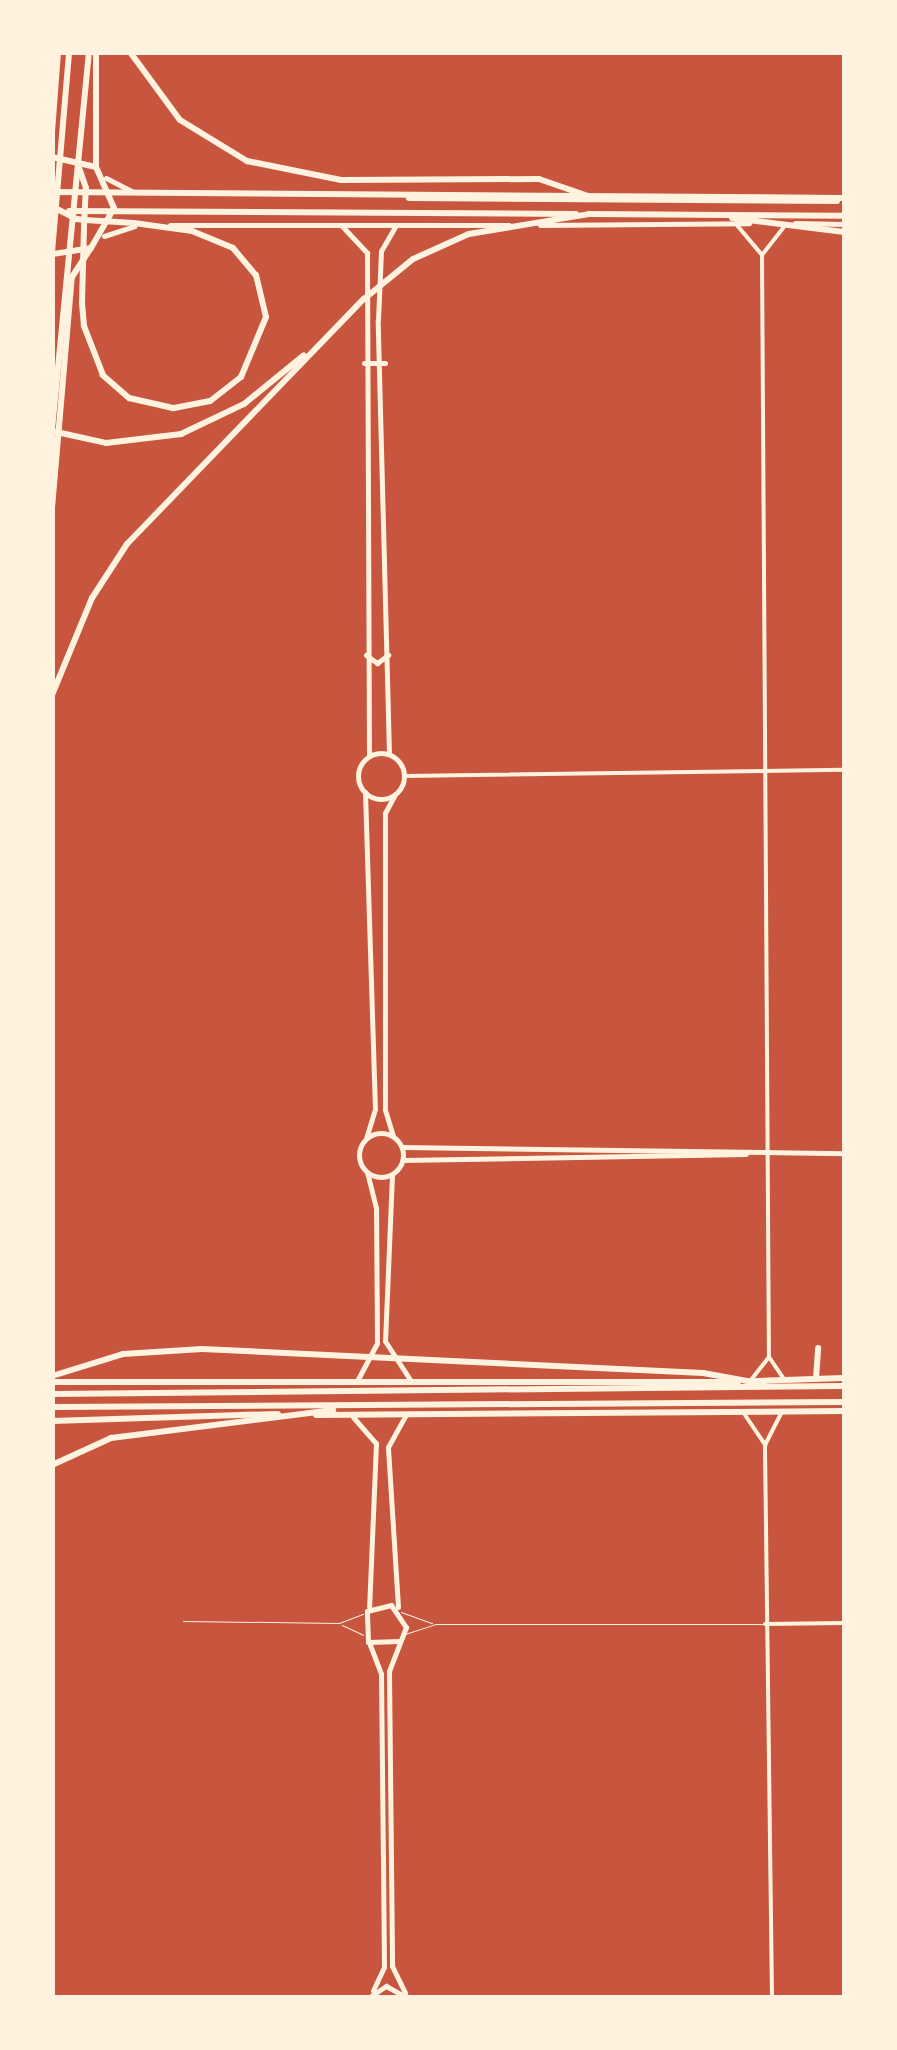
<!DOCTYPE html>
<html>
<head>
<meta charset="utf-8">
<style>
	body { margin:0 }
	#map { position:relative; width:897px; height:2050px; overflow:hidden; background:#c8553d; font-family:"Open Sans",sans-serif }
	div>[style] { position:absolute }
	[style*='--x'] { left:calc(var(--x)*1px); top:calc(var(--y)*1px); width:calc(var(--w)*1px); rotate:calc(var(--a)*1deg) }
	.service>* { height:1px; margin:-0.5px; padding:0 0.5px; transform-origin:0.5px; border-radius:0.5px; background:#fff3e0 }
	.minor>* { height:4px; margin:-2px; padding:0 2px; transform-origin:2px; border-radius:2px; background:#fff3e0 }
	.tertiary>* { height:5px; margin:-2.5px; padding:0 2.5px; transform-origin:2.5px; border-radius:2.5px; background:#fff3e0 }
	.tertiary>.ring { margin:-2.5px; padding:0; box-sizing:content-box; background:none; border:5px solid #fff3e0; border-radius:50% }
	.secondary>* { height:5px; margin:-2.5px; padding:0 2.5px; transform-origin:2.5px; border-radius:2.5px; background:#fff3e0 }
	.primary>* { height:6px; margin:-3px; padding:0 3px; transform-origin:3px; border-radius:3px; background:#fff3e0 }
	.trunk>* { height:6px; margin:-3px; padding:0 3px; transform-origin:3px; border-radius:3px; background:#fff3e0 }
	.motorway>* { height:6px; margin:-3px; padding:0 3px; transform-origin:3px; border-radius:3px; background:#fff3e0 }
	span { translate:-50% -50%; white-space:nowrap; text-align:center; line-height:1.15; -webkit-text-stroke:8px #fff3e0; paint-order:stroke }
	.frame { position:absolute; inset:0; border:55px solid #fff3e0; pointer-events:none }
</style>
</head>
<body>
<div id="map">
	<div class="service">
		<i style="--x:401;--y:1612;--w:33;--a:20"></i>
		<i style="--x:183;--y:1621;--w:156;--a:0.7"></i>
		<i style="--x:339;--y:1623;--w:26;--a:-21"></i>
		<i style="--x:342;--y:1625;--w:23;--a:25"></i>
		<i style="--x:405;--y:1634;--w:32;--a:-18"></i>
		<i style="--x:435;--y:1624;--w:327;--a:0"></i>
	</div>
	<div class="minor">
		<i style="--x:736;--y:224;--w:40;--a:50"></i>
		<i style="--x:762;--y:255;--w:1102;--a:89.64"></i>
		<i style="--x:769;--y:1357;--w:25;--a:56"></i>
		<i style="--x:762;--y:255;--w:39;--a:-52"></i>
		<i style="--x:404;--y:776;--w:440;--a:-0.8"></i>
		<i style="--x:751;--y:1380;--w:29;--a:-52"></i>
		<i style="--x:743;--y:1412;--w:40;--a:56"></i>
		<i style="--x:765;--y:1624;--w:79;--a:-0.7"></i>
		<i style="--x:772;--y:1998;--w:553;--a:-90.73"></i>
		<i style="--x:765;--y:1445;--w:37;--a:-63"></i>
	</div>
	<div class="tertiary">
		<i style="--x:342;--y:226;--w:37;--a:47"></i>
		<i style="--x:367;--y:253;--w:503;--a:89.77"></i>
		<i style="--x:364;--y:363;--w:21;--a:0"></i>
		<i style="--x:366;--y:655;--w:14;--a:36"></i>
		<i style="--x:377;--y:663;--w:14;--a:-36"></i>
		<i class="ring" style="left:358px;top:753px;width:41px;height:41px"></i>
		<i style="--x:389;--y:754;--w:434;--a:-91.5"></i>
		<i style="--x:378;--y:320;--w:69;--a:-87.5"></i>
		<i style="--x:381;--y:251;--w:30;--a:-60"></i>
		<i style="--x:365;--y:792;--w:317;--a:88.2"></i>
		<i style="--x:375;--y:1109;--w:30;--a:107"></i>
		<i class="ring" style="left:359px;top:1133px;width:39px;height:39px"></i>
		<i style="--x:393;--y:1136;--w:28;--a:-107"></i>
		<i style="--x:385;--y:1109;--w:296;--a:-90"></i>
		<i style="--x:385;--y:813;--w:21;--a:-62"></i>
		<i style="--x:402;--y:1147;--w:442;--a:0.8"></i>
		<i style="--x:403;--y:1160;--w:343;--a:-1"></i>
		<i style="--x:392;--y:1175;--w:166;--a:92.4"></i>
		<i style="--x:385;--y:1341;--w:48;--a:57"></i>
		<i style="--x:357;--y:1381;--w:43;--a:-62.2"></i>
		<i style="--x:377;--y:1343;--w:135;--a:-90.4"></i>
		<i style="--x:376;--y:1208;--w:37;--a:-104"></i>
		<i style="--x:353;--y:1417;--w:35;--a:49"></i>
		<i style="--x:376;--y:1443;--w:164;--a:92.4"></i>
		<i style="--x:398;--y:1607;--w:160;--a:-93.6"></i>
		<i style="--x:388;--y:1447;--w:37;--a:-61"></i>
		<i style="--x:400;--y:1641;--w:32;--a:178"></i>
		<i style="--x:368;--y:1642;--w:31;--a:-92"></i>
		<i style="--x:367;--y:1611;--w:25;--a:-14"></i>
		<i style="--x:391;--y:1605;--w:27;--a:56"></i>
		<i style="--x:406;--y:1627;--w:47;--a:111.1"></i>
		<i style="--x:389;--y:1671;--w:295;--a:89.4"></i>
		<i style="--x:392;--y:1966;--w:30;--a:64"></i>
		<i style="--x:370;--y:1645;--w:31;--a:69"></i>
		<i style="--x:381;--y:1674;--w:182;--a:89.4"></i>
		<i style="--x:383;--y:1856;--w:111;--a:89.5"></i>
		<i style="--x:384;--y:1967;--w:26;--a:115"></i>
		<i style="--x:368;--y:1998;--w:22;--a:-34"></i>
		<i style="--x:386;--y:1986;--w:25;--a:29"></i>
	</div>
	<div class="secondary">
		<i style="--x:106;--y:178;--w:29;--a:27"></i>
		<i style="--x:408;--y:198;--w:429;--a:0.4"></i>
		<i style="--x:795;--y:223;--w:49;--a:1.2"></i>
		<i style="--x:170;--y:225;--w:339;--a:0"></i>
		<i style="--x:540;--y:225;--w:209;--a:-0.5"></i>
		<i style="--x:104;--y:236;--w:32;--a:-18"></i>
	</div>
	<div class="primary">
		<i style="--x:96;--y:52;--w:114;--a:90"></i>
		<i style="--x:52;--y:132;--w:80;--a:-85.7"></i>
		<i style="--x:52;--y:157;--w:45;--a:12.8"></i>
		<i style="--x:96;--y:167;--w:45;--a:66.3"></i>
		<i style="--x:114;--y:208;--w:46;--a:119.9"></i>
		<i style="--x:91;--y:248;--w:39;--a:171"></i>
		<i style="--x:52;--y:508;--w:232;--a:-85.1"></i>
		<i style="--x:72;--y:277;--w:35;--a:-57"></i>
		<i style="--x:816;--y:1379;--w:31;--a:-86"></i>
		<i style="--x:756;--y:1381;--w:88;--a:-2"></i>
		<i style="--x:52;--y:1382;--w:686;--a:0"></i>
		<i style="--x:316;--y:1415;--w:528;--a:-0.43"></i>
		<i style="--x:52;--y:1421;--w:226;--a:-1.8"></i>
	</div>
	<div class="trunk">
		<i style="--x:52;--y:192;--w:792;--a:0.43"></i>
		<i style="--x:69;--y:211;--w:507;--a:0.34"></i>
		<i style="--x:589;--y:214;--w:255;--a:0.4"></i>
		<i style="--x:732;--y:218;--w:113;--a:7.1"></i>
	</div>
	<div class="motorway">
		<i style="--x:130;--y:52;--w:84;--a:53.7"></i>
		<i style="--x:180;--y:120;--w:79;--a:31.5"></i>
		<i style="--x:247;--y:161;--w:96;--a:11.4"></i>
		<i style="--x:341;--y:180;--w:198;--a:-0.3"></i>
		<i style="--x:539;--y:179;--w:52;--a:19.1"></i>
		<i style="--x:59;--y:210;--w:20;--a:27"></i>
		<i style="--x:77;--y:219;--w:8;--a:7"></i>
		<i style="--x:85;--y:220;--w:49;--a:3.5"></i>
		<i style="--x:134;--y:223;--w:59;--a:7.9"></i>
		<i style="--x:192;--y:231;--w:44;--a:22.5"></i>
		<i style="--x:233;--y:248;--w:35;--a:50"></i>
		<i style="--x:256;--y:275;--w:43;--a:76.6"></i>
		<i style="--x:266;--y:317;--w:65;--a:112.6"></i>
		<i style="--x:241;--y:377;--w:39;--a:142"></i>
		<i style="--x:210;--y:401;--w:38;--a:169"></i>
		<i style="--x:173;--y:408;--w:45;--a:-167.2"></i>
		<i style="--x:129;--y:398;--w:35;--a:-139"></i>
		<i style="--x:103;--y:375;--w:53;--a:-111.2"></i>
		<i style="--x:84;--y:326;--w:23;--a:-95"></i>
		<i style="--x:82;--y:303;--w:78;--a:-88.5"></i>
		<i style="--x:84;--y:225;--w:20;--a:-87"></i>
		<i style="--x:85;--y:205;--w:17;--a:-87"></i>
		<i style="--x:86;--y:188;--w:24;--a:-109"></i>
		<i style="--x:52;--y:252;--w:201;--a:-85.1"></i>
		<i style="--x:52;--y:429;--w:379;--a:-84.4"></i>
		<i style="--x:52;--y:431;--w:55;--a:12.5"></i>
		<i style="--x:106;--y:443;--w:76;--a:-6.8"></i>
		<i style="--x:181;--y:434;--w:70;--a:-25.5"></i>
		<i style="--x:244;--y:404;--w:77;--a:-39.2"></i>
		<i style="--x:52;--y:695;--w:105;--a:-67.6"></i>
		<i style="--x:92;--y:598;--w:64;--a:-57.1"></i>
		<i style="--x:127;--y:544;--w:341;--a:-46"></i>
		<i style="--x:364;--y:299;--w:63;--a:-39.2"></i>
		<i style="--x:413;--y:259;--w:61;--a:-24.1"></i>
		<i style="--x:469;--y:234;--w:123;--a:-9.4"></i>
		<i style="--x:52;--y:1376;--w:74;--a:-17.2"></i>
		<i style="--x:123;--y:1354;--w:79;--a:-3.6"></i>
		<i style="--x:202;--y:1349;--w:502;--a:2.74"></i>
		<i style="--x:703;--y:1373;--w:62;--a:10.2"></i>
		<i style="--x:52;--y:1394;--w:792;--a:-0.58"></i>
		<i style="--x:52;--y:1407;--w:792;--a:-0.36"></i>
		<i style="--x:52;--y:1465;--w:65;--a:-24.6"></i>
		<i style="--x:111;--y:1438;--w:224;--a:-7.2"></i>
	</div>
	<div class="frame"></div>
</div>
</body>
</html>
